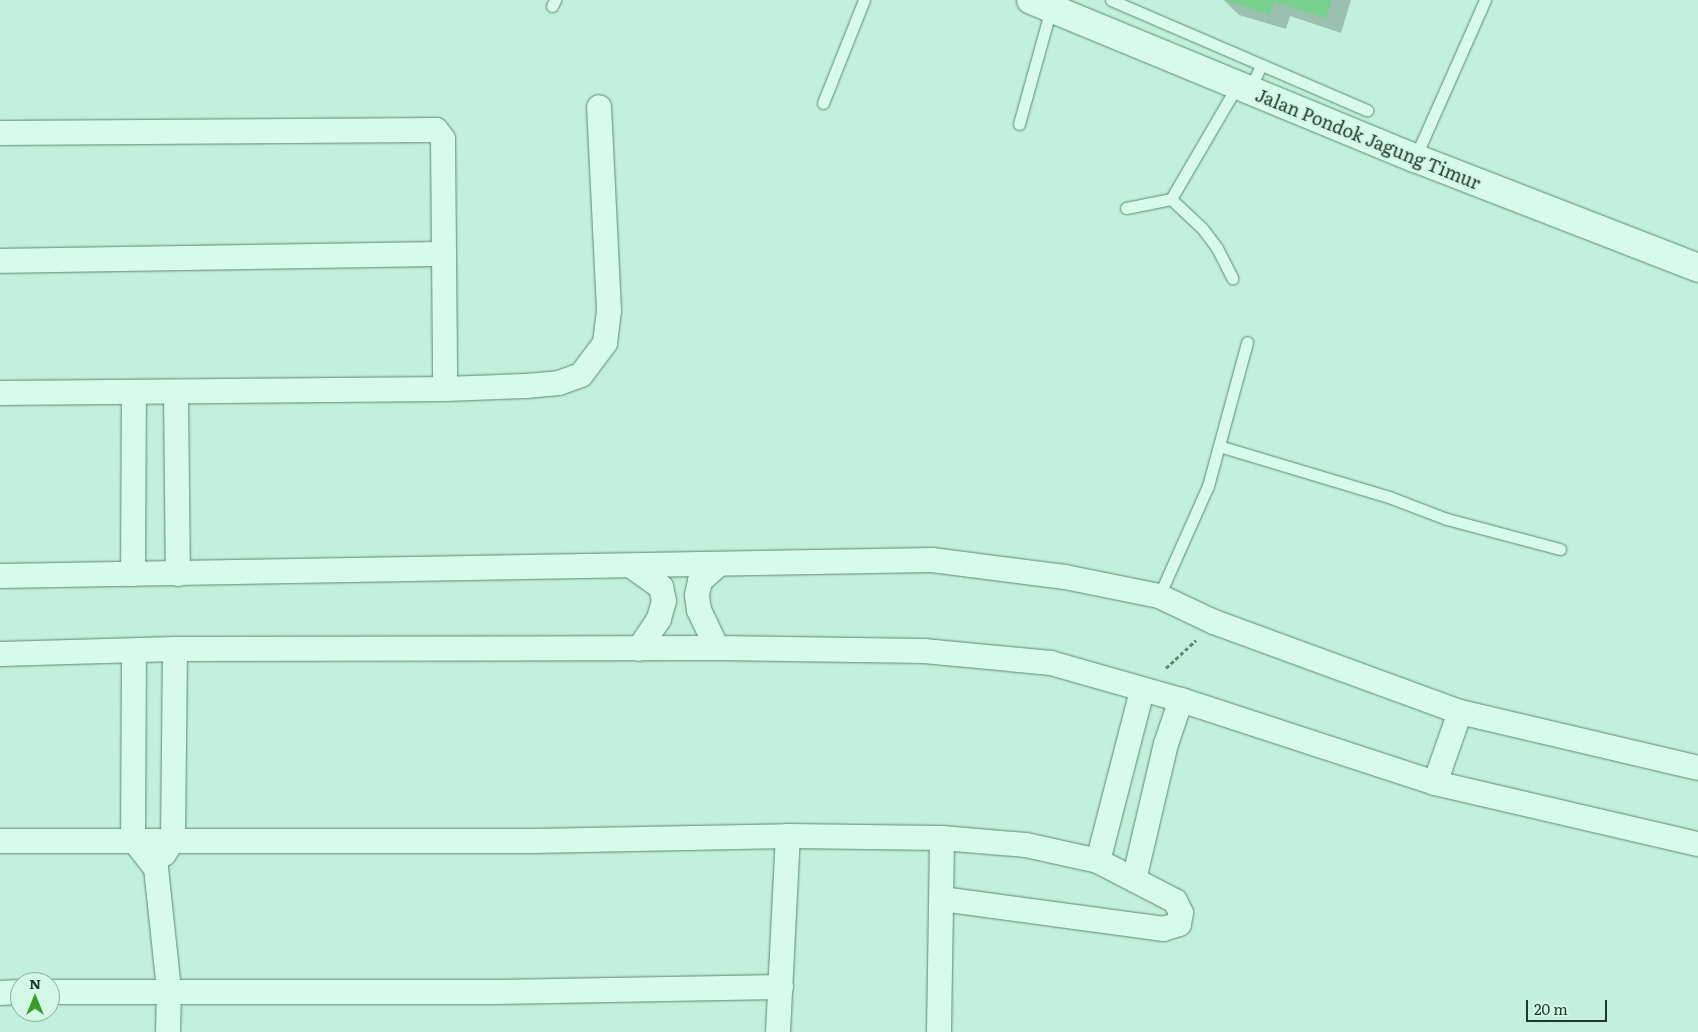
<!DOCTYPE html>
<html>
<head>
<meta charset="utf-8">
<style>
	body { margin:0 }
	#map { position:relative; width:1698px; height:1032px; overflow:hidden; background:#c3f0dc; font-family:Literata,serif }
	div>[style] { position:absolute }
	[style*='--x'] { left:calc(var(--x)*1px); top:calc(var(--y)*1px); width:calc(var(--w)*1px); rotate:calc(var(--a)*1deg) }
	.shadow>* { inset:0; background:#0003 }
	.building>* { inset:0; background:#78d08f }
	.path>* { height:3px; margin-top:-1.5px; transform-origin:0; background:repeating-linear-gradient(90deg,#598b6c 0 4px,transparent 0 6.5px) }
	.roads { filter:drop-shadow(0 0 1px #598b6c) drop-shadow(0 0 1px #598b6c) }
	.lane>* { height:11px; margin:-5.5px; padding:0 5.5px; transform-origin:5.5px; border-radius:5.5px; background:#d7faea }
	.street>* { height:24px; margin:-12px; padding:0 12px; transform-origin:12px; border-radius:12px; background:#d7faea }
	.secondary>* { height:28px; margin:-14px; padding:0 14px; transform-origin:14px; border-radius:14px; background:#d7faea }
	span { translate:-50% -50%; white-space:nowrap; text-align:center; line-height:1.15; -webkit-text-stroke:5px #d3f7e7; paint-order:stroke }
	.street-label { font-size:18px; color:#1e3a27 }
	.north { position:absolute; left:10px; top:972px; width:50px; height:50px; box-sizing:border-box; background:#d3f7e7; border:1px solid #8bab9a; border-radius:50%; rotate:0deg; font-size:14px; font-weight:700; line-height:20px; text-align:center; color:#1e3a27 }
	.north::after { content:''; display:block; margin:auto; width:18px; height:22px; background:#3a9d27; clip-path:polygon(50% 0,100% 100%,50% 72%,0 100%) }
	.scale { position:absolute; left:1526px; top:1000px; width:81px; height:22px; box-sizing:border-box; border:2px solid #1e3a27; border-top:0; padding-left:6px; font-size:15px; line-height:18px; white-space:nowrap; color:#1e3a27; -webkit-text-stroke:4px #d3f7e7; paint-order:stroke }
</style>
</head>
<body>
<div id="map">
	<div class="shadow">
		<i style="clip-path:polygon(1224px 0,1351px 0,1341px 33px,1290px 16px,1286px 29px,1239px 15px)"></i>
	</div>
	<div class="building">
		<i style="clip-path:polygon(1224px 0,1332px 0,1326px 18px,1274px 2px,1270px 15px)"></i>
	</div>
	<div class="path">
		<i style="--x:1166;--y:668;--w:41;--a:-43"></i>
	</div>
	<div class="roads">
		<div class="lane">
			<i style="--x:1111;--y:0;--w:279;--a:23.3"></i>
			<i style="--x:552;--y:6;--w:7;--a:-63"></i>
			<i style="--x:1249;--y:91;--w:29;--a:-65"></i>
			<i style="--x:823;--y:103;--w:111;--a:-68.3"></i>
			<i style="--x:1019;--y:124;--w:119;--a:-74.5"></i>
			<i style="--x:1415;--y:158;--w:173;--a:-66.1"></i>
			<i style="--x:1171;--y:199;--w:42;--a:43.1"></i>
			<i style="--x:1202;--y:228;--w:25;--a:53"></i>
			<i style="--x:1217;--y:248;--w:34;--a:63"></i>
			<i style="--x:1126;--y:208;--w:46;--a:-11.3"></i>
			<i style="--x:1171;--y:199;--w:131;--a:-59.7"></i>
			<i style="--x:1219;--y:446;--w:177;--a:16.7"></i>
			<i style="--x:1389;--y:497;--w:62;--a:20.8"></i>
			<i style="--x:1447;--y:519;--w:117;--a:14.9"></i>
			<i style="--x:1159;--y:596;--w:120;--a:-66"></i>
			<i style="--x:1208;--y:486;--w:149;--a:-74.8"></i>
		</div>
		<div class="street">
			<i style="--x:0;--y:133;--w:436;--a:-0.4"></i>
			<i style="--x:436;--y:130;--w:11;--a:52"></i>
			<i style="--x:443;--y:139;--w:250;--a:89.5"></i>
			<i style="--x:0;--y:261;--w:443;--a:-0.9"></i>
			<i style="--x:0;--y:393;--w:445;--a:-0.5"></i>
			<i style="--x:445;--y:389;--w:81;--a:-2.1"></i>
			<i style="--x:526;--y:386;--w:33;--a:-5"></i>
			<i style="--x:559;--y:383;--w:23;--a:-20"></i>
			<i style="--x:581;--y:375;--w:40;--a:-53"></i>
			<i style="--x:605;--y:343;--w:33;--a:-83"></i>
			<i style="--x:609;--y:310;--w:203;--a:-92.8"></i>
			<i style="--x:176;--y:394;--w:180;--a:89.4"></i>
			<i style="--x:631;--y:566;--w:37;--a:35"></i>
			<i style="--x:661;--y:587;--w:14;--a:78"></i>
			<i style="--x:664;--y:601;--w:19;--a:106"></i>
			<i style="--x:659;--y:619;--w:36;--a:124"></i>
			<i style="--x:133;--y:574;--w:181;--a:-89.7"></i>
			<i style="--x:0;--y:576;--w:932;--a:-0.98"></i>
			<i style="--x:932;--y:560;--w:134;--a:7.3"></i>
			<i style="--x:1065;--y:577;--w:96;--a:11.4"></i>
			<i style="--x:1159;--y:596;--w:61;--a:25.3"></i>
			<i style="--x:1214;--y:622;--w:262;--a:20.1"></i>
			<i style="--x:1460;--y:712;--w:244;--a:13.2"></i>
			<i style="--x:717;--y:648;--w:42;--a:-115.3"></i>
			<i style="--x:699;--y:610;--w:15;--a:-98"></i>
			<i style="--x:697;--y:595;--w:14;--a:-78"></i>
			<i style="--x:700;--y:581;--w:25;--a:-42"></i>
			<i style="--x:134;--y:651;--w:188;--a:90.3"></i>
			<i style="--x:133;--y:839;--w:37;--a:52"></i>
			<i style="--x:156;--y:868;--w:123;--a:83.9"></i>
			<i style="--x:169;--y:990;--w:42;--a:91.4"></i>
			<i style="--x:0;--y:654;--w:175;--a:-1.6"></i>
			<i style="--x:175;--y:649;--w:542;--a:-0.11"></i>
			<i style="--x:717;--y:648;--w:207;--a:0.8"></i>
			<i style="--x:924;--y:651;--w:128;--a:5.4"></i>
			<i style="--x:1051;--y:663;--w:135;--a:15.9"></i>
			<i style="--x:1181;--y:700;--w:267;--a:18.1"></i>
			<i style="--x:1435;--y:783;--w:270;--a:13.1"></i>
			<i style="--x:1435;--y:783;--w:75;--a:-70.6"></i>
			<i style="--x:0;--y:841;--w:534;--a:0"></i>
			<i style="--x:534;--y:841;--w:254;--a:-1.1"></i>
			<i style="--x:788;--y:836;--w:154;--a:0.7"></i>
			<i style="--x:942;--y:838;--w:84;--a:4.8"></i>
			<i style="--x:1026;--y:845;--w:74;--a:12.5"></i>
			<i style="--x:1098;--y:861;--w:87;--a:27.5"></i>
			<i style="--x:1175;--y:901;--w:13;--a:63"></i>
			<i style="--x:1181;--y:913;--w:11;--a:100"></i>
			<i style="--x:1179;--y:924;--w:16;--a:162"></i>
			<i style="--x:1164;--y:929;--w:224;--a:-172.3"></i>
			<i style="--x:164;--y:854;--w:17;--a:-57"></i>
			<i style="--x:173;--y:840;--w:191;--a:-89.4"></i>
			<i style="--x:1098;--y:861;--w:176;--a:-75.5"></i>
			<i style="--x:1134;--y:880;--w:140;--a:-76.8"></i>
			<i style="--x:1166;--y:744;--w:46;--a:-71.2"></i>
			<i style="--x:50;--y:992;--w:447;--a:0"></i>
			<i style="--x:497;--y:992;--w:284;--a:-1"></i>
			<i style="--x:0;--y:993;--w:20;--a:-3"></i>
			<i style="--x:778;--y:1032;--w:196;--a:-87.1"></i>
			<i style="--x:939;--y:1032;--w:194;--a:-89.1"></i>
		</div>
		<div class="secondary">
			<i style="--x:1031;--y:0;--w:415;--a:22.4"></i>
			<i style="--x:1415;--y:158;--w:304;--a:21.2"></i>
		</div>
	</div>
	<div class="street-label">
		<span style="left:1368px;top:139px;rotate:22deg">Jalan Pondok Jagung Timur</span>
	</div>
	<div class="north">N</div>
	<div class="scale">20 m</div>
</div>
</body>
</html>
